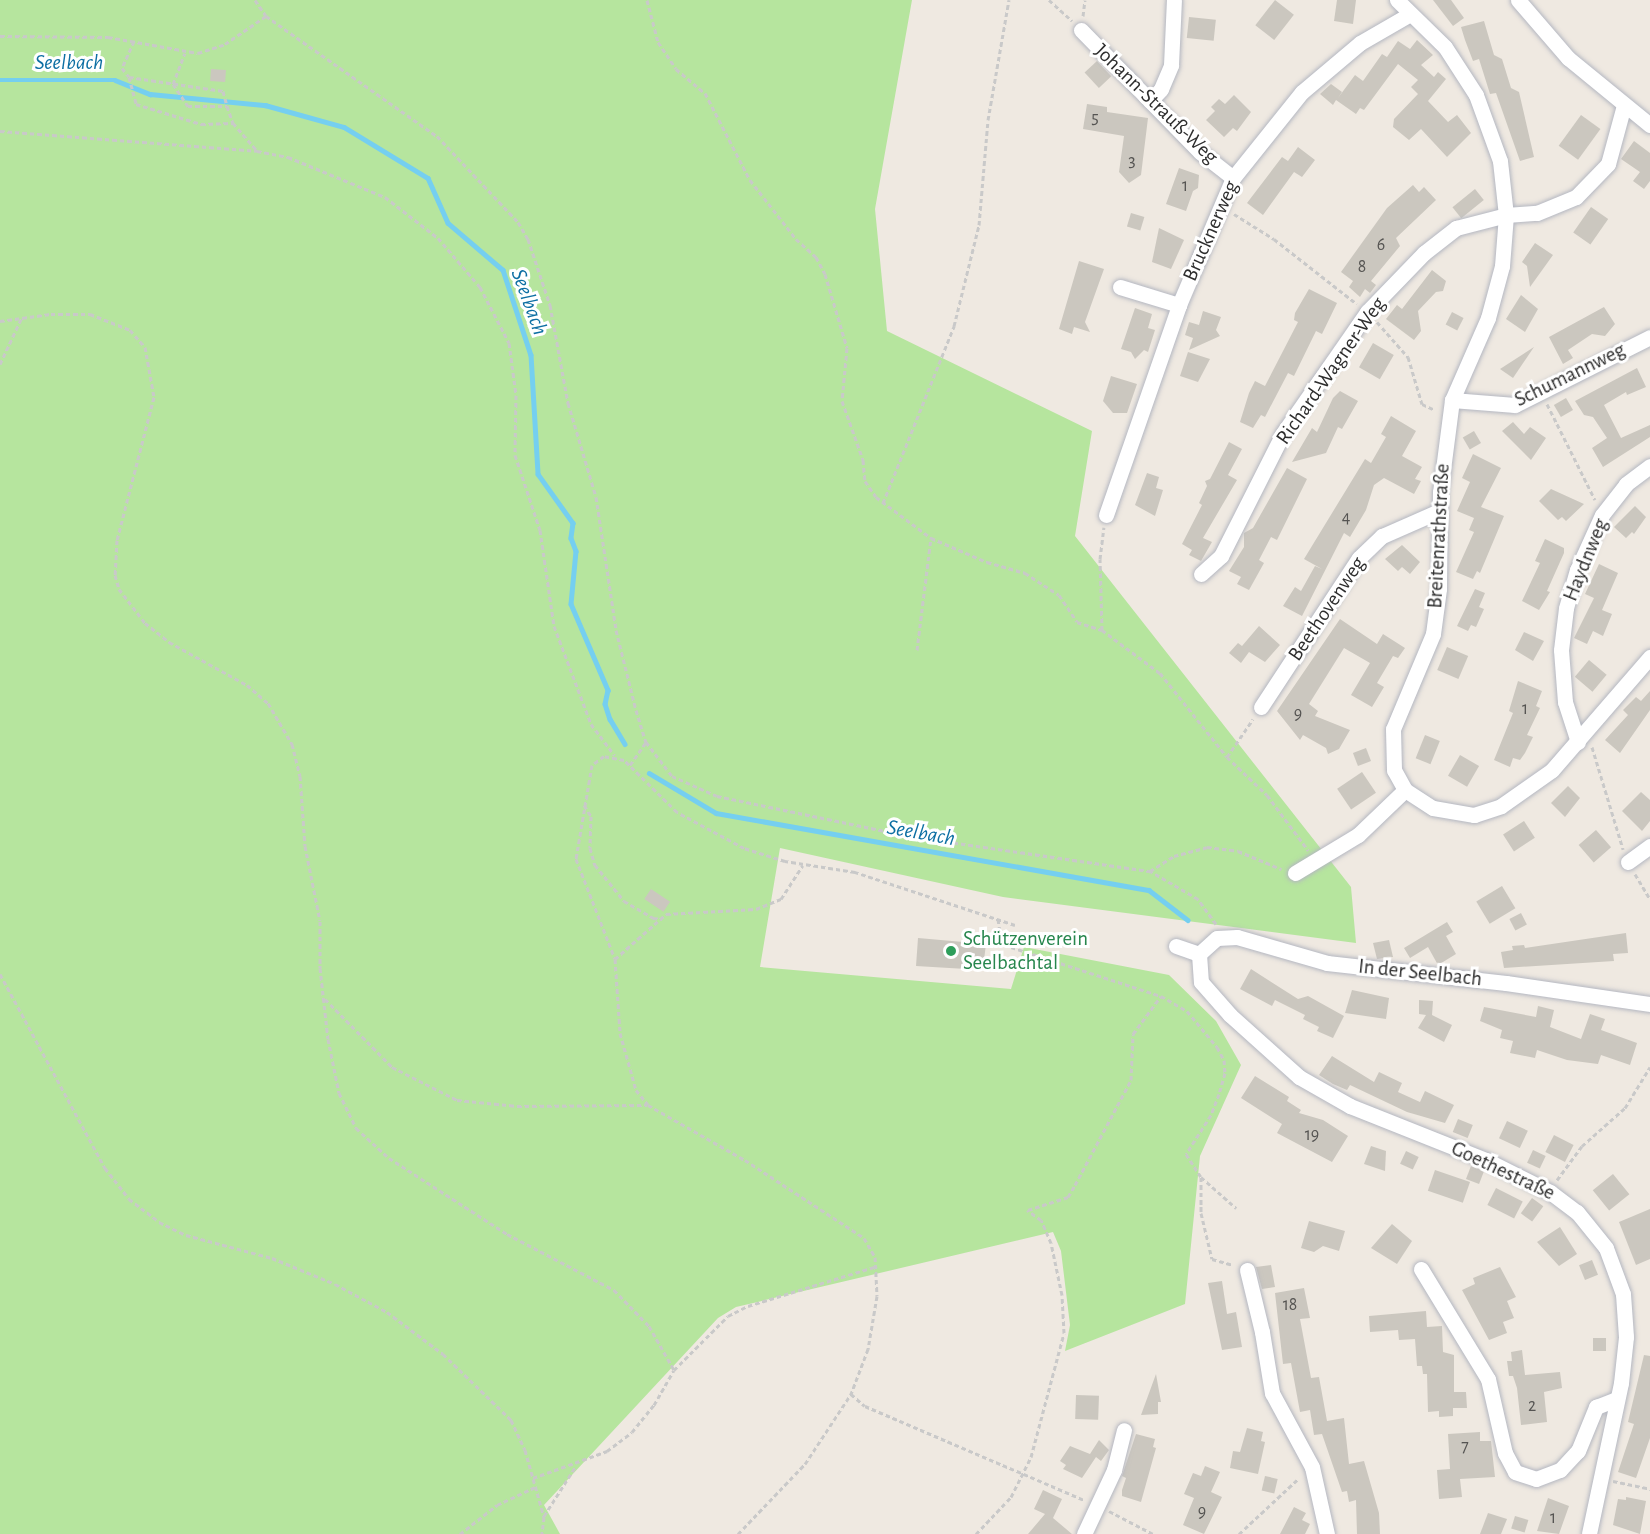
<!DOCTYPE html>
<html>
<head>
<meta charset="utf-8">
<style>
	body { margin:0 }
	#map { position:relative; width:1650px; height:1534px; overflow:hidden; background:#efe9e1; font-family:"Alegreya Sans",sans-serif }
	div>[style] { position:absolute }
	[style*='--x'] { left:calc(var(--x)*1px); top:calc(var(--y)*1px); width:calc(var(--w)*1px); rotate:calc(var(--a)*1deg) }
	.green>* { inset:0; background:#b6e59e }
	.stream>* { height:4.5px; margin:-2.25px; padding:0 2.25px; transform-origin:2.25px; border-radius:2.25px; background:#75cff0 }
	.building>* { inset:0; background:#cbc7bf; transform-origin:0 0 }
	.path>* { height:3px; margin-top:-1.5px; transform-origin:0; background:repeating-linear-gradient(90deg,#c9c9c9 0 4.5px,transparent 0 7.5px) }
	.roads { filter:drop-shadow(0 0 2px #b4b7c1) drop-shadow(0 0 2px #b4b7c1) }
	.minor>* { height:15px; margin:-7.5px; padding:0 7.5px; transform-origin:7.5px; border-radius:7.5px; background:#fff }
	.dots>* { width:16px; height:16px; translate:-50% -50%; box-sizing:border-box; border:3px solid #fff; border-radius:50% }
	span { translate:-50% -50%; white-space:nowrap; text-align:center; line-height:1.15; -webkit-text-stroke:6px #fff; paint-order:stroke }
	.number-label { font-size:18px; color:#555452 }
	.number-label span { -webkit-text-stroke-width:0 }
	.street-label { font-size:21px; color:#2e2e2e }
	.leisure-label { font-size:21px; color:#27864d }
	.left { translate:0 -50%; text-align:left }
	.water-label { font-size:22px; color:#0d6fa3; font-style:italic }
</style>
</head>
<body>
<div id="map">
	<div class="green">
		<i style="clip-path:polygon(0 0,912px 0,875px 209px,887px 331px,1092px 431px,1075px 536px,1351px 887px,1356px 943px,1003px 897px,780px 848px,760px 967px,1011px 989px,1024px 947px,1169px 975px,1216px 1021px,1241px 1065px,1200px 1156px,1185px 1304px,1065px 1351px,1070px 1325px,1061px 1251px,1053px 1232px,736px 1307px,718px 1318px,544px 1505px,560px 1534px,0 1534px)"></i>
	</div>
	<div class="stream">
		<i style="--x:0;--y:80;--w:115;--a:0"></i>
		<i style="--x:115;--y:80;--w:38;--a:22"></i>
		<i style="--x:150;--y:94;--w:116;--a:5.5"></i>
		<i style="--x:265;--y:105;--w:82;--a:15.6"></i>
		<i style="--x:344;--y:127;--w:98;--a:31.3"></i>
		<i style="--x:428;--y:178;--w:49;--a:66"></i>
		<i style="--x:448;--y:223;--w:72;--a:40.5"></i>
		<i style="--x:503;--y:270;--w:89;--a:71.8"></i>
		<i style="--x:531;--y:355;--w:119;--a:86.6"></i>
		<i style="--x:538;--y:474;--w:60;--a:54.5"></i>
		<i style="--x:573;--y:523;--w:15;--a:98"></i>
		<i style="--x:571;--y:538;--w:14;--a:69"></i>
		<i style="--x:576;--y:551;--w:53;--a:95.4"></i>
		<i style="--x:571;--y:604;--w:94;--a:66.7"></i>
		<i style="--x:608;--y:690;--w:14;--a:102"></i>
		<i style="--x:605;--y:704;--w:16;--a:72"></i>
		<i style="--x:610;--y:719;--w:29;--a:59"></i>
		<i style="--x:649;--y:773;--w:78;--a:30.8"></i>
		<i style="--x:716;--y:813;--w:440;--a:10.1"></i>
		<i style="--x:1149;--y:890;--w:49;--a:37.6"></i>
	</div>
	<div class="building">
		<i style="left:1275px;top:0;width:24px;height:32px;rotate:38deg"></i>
		<i style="clip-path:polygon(1337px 0,1356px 0,1353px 24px,1334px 21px)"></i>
		<i style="clip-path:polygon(1433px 0,1451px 0,1464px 18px,1453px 26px)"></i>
		<i style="left:1189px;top:17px;width:27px;height:21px;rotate:6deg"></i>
		<i style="clip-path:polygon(1484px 21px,1494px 55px,1502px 59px,1511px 88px,1519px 92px,1534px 157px,1520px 161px,1496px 93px,1490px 94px,1479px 59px,1473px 61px,1465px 40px,1461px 27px)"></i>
		<i style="clip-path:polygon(1417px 40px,1433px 55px,1421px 65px,1434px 77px,1438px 72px,1446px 79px,1428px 101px,1448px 122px,1457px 115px,1471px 133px,1447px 157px,1421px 129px,1409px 140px,1393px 127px,1394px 119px,1418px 94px,1411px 87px,1418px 80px,1398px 64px,1364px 110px,1360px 108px,1356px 114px,1336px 100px,1333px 105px,1320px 94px,1331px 84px,1342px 92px,1338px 98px,1355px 75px,1363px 81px,1382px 54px,1387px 57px,1398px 41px,1410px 49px)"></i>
		<i style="left:1097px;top:61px;width:21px;height:17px;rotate:47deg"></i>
		<i style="left:211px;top:69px;width:15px;height:12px;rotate:4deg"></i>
		<i style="clip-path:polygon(1234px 95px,1251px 112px,1237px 131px,1233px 128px,1224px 137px,1206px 120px,1215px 111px,1211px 107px,1219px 99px,1225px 104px)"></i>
		<i style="clip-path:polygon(1087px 104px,1107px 107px,1107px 112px,1148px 118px,1141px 175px,1129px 183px,1119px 172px,1124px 136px,1083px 129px)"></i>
		<i style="left:1581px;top:115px;width:24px;height:38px;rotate:36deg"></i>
		<i style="clip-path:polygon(1634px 141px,1650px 153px,1650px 181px,1644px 189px,1633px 181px,1640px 172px,1621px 159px)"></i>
		<i style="clip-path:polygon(1298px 147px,1315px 160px,1302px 177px,1294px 172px,1263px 215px,1247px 203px,1282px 157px,1288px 161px)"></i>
		<i style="clip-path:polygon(1179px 168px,1199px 175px,1198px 188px,1193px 191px,1186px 211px,1166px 204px)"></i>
		<i style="clip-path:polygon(1413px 185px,1419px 192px,1424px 187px,1436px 200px,1396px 238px,1400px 246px,1371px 281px,1376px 285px,1370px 293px,1365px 289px,1360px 297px,1349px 287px,1353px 281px,1341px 272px,1387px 208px)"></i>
		<i style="left:1475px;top:189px;width:14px;height:29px;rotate:51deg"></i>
		<i style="left:1591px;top:207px;width:21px;height:31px;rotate:35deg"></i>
		<i style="left:1131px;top:213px;width:14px;height:14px;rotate:17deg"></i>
		<i style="clip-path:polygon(1159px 228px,1184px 240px,1171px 269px,1152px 262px)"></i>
		<i style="clip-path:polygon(1535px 243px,1553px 255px,1530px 287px,1527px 266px,1522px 262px)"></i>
		<i style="clip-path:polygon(1079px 261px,1104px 269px,1085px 322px,1090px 332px,1074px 327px,1072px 334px,1059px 329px)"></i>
		<i style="clip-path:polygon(1432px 270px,1446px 281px,1443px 291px,1436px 292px,1418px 311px,1421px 331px,1414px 340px,1386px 319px,1397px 305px,1402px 309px)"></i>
		<i style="clip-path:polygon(1309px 289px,1337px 303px,1322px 334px,1316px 331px,1294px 376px,1288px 373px,1265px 417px,1261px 415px,1253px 428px,1240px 422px,1249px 393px,1255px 381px,1265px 386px,1298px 322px,1294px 320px,1295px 313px)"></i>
		<i style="clip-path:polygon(1521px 295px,1538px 309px,1525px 332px,1506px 319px)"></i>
		<i style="clip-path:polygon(1604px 307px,1615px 324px,1605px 336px,1592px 334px,1568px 350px,1573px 358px,1563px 364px,1549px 337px)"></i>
		<i style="clip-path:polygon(1135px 308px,1152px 314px,1148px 328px,1155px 330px,1148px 352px,1144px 350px,1135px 359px,1131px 352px,1121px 349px)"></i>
		<i style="clip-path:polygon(1203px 311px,1221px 317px,1216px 330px,1220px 336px,1189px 350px,1193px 338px,1185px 335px,1189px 322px,1199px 325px)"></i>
		<i style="left:1452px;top:312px;width:13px;height:14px;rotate:27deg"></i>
		<i style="left:1373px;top:343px;width:24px;height:28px;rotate:30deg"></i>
		<i style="clip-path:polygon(1534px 347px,1513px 378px,1500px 369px)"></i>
		<i style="clip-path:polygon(1188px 352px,1210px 359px,1198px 382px,1180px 376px)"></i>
		<i style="clip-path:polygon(1637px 368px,1646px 387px,1627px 395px,1626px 392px,1604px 405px,1621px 438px,1650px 425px,1650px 437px,1603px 467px,1592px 448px,1607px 438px,1593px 417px,1584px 415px,1575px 401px)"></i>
		<i style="clip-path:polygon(1111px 376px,1137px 384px,1127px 413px,1113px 413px,1103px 401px)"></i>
		<i style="clip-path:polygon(1340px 391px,1358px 401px,1342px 429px,1338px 427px,1326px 453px,1292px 462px,1312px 428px,1317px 432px,1333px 398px)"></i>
		<i style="left:1566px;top:398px;width:14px;height:14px;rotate:60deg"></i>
		<i style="clip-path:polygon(1391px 416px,1416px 431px,1402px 456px,1422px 467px,1415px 479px,1421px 481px,1414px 494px,1384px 478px,1374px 485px,1366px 510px,1350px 537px,1344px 533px,1302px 616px,1283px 606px,1295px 587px,1301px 591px,1315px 566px,1322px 569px,1304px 559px,1365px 459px,1371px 463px,1386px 437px,1381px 434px)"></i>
		<i style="clip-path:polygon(1513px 422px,1524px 434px,1530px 427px,1546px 438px,1531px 460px,1502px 431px)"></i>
		<i style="left:1474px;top:431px;width:14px;height:13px;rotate:60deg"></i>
		<i style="clip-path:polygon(1229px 442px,1242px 449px,1228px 475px,1237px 480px,1203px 538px,1212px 542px,1201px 561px,1189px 555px,1192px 550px,1182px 544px,1202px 505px,1199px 503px,1207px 486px,1205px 481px,1210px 479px)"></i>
		<i style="clip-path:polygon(1473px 454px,1501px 468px,1481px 507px,1504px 516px,1480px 573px,1477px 571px,1473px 579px,1456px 572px,1474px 532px,1469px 530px,1474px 518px,1457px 511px,1470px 482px,1462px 478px)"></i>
		<i style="clip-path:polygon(1287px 468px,1307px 479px,1277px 540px,1271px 537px,1259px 560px,1264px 563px,1249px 590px,1237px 584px,1241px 577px,1229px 571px,1244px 547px,1244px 533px,1253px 528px)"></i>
		<i style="clip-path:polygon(1147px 473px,1159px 477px,1156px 488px,1163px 490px,1155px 516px,1135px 505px)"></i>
		<i style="clip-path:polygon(1551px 489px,1584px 504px,1566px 521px,1562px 517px,1558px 520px,1539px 501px)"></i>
		<i style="clip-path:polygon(1635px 506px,1646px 517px,1634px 534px,1632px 532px,1626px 538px,1614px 527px)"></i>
		<i style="clip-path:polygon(1545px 539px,1564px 548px,1564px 553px,1547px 591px,1550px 592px,1539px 610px,1522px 601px,1540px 563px,1535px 561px)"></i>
		<i style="clip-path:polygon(1402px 545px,1420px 562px,1410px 574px,1402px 567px,1398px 571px,1385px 559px)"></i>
		<i style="clip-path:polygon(1599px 564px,1618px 573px,1602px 610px,1612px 614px,1603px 636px,1593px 631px,1587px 644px,1574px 638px,1594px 598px,1585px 594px)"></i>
		<i style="clip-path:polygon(1475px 589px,1485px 593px,1479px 607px,1484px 609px,1476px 627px,1471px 625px,1468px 631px,1457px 626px)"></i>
		<i style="clip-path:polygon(1340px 619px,1377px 644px,1383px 634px,1405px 648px,1398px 658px,1393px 656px,1377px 683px,1384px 687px,1372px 707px,1351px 695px,1370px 663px,1344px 648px,1309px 704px,1318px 711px,1315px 716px,1350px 730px,1339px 749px,1328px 754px,1326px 748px,1303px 735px,1300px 740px,1277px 711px)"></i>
		<i style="clip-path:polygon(1259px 626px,1280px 645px,1265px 662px,1249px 652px,1241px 663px,1229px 653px,1238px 643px,1242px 646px)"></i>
		<i style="clip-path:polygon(1524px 632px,1544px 641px,1533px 661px,1515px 650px)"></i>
		<i style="left:1447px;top:647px;width:23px;height:25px;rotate:23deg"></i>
		<i style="left:1589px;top:660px;width:23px;height:22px;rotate:40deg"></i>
		<i style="clip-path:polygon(1518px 681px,1542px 691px,1536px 706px,1540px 708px,1527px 735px,1533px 737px,1525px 753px,1520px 760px,1513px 758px,1510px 767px,1494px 760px,1513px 713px,1509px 711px)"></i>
		<i style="clip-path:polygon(1650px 691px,1650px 710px,1620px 753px,1605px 740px,1628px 715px,1623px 710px,1636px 697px,1641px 701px)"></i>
		<i style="left:1425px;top:735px;width:16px;height:25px;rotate:22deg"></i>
		<i style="left:1366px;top:748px;width:14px;height:14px;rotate:69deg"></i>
		<i style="left:1460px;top:755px;width:22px;height:24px;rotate:30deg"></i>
		<i style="left:1362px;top:772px;width:25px;height:30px;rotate:56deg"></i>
		<i style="clip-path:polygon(1568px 786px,1580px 798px,1565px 817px,1551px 803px)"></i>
		<i style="clip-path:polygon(1641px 792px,1650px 800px,1650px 821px,1642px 831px,1622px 811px)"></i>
		<i style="left:1524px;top:821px;width:20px;height:25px;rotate:57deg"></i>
		<i style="left:1596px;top:830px;width:23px;height:23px;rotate:49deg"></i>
		<i style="left:1502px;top:886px;width:26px;height:30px;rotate:59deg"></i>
		<i style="left:651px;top:889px;width:23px;height:12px;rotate:34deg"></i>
		<i style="left:1521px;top:913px;width:13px;height:13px;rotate:63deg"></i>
		<i style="clip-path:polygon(1447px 922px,1453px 932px,1446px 936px,1456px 954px,1438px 965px,1428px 947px,1410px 958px,1404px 948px)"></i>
		<i style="clip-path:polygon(1626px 933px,1628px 953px,1613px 954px,1614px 961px,1504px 968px,1501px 952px,1513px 950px,1512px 946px,1524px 945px,1525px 948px)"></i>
		<i style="clip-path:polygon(918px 938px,986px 944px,984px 960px,966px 959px,966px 969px,916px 966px)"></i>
		<i style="clip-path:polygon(1389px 940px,1393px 957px,1377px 959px,1373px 943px)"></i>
		<i style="clip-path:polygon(1251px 969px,1298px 999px,1308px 996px,1344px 1016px,1333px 1038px,1317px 1031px,1319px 1027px,1303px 1019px,1305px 1015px,1275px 1000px,1272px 1006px,1240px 989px)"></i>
		<i style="clip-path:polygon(1352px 990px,1389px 998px,1386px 1019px,1345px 1013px)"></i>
		<i style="clip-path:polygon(1419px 1000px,1433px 1001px,1432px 1015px,1452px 1025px,1444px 1042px,1418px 1028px,1426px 1015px,1419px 1014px)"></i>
		<i style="clip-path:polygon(1538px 1006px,1554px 1010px,1550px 1027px,1581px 1039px,1590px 1014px,1605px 1019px,1601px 1030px,1637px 1043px,1630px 1065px,1601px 1055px,1598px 1064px,1567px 1060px,1537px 1050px,1535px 1058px,1510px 1053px,1513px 1041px,1500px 1038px,1502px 1030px,1480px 1021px,1484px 1007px,1536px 1017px)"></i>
		<i style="clip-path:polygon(1332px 1056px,1374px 1082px,1379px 1072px,1402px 1083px,1398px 1092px,1420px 1102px,1425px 1091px,1454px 1105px,1445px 1123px,1407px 1112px,1350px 1085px,1347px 1090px,1333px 1084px,1319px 1075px)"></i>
		<i style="clip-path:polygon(1255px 1076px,1289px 1097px,1287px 1101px,1301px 1110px,1299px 1113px,1323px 1120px,1348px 1136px,1332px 1162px,1277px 1133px,1282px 1124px,1241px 1098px)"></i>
		<i style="left:1458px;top:1119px;width:16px;height:14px;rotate:22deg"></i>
		<i style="left:1507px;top:1121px;width:23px;height:19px;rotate:25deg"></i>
		<i style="left:1554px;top:1135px;width:22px;height:19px;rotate:27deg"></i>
		<i style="clip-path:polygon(1371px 1146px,1386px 1151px,1385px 1171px,1364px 1164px)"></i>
		<i style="left:1533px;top:1150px;width:14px;height:14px;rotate:25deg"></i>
		<i style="left:1406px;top:1151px;width:14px;height:14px;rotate:25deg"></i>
		<i style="left:1471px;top:1166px;width:14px;height:14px;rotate:21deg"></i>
		<i style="left:1435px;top:1170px;width:37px;height:22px;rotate:19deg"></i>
		<i style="left:1613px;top:1174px;width:26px;height:26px;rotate:51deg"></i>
		<i style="left:1496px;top:1188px;width:30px;height:19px;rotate:27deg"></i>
		<i style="left:1532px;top:1198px;width:14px;height:19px;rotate:36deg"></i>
		<i style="clip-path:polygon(1650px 1209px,1650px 1259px,1636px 1265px,1619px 1222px)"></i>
		<i style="clip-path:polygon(1309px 1221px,1345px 1231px,1339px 1251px,1323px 1246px,1314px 1252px,1301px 1248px)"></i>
		<i style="clip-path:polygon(1392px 1224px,1412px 1241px,1397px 1264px,1371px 1248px)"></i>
		<i style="clip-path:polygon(1560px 1227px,1577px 1254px,1559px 1266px,1537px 1242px)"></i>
		<i style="left:1592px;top:1260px;width:16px;height:14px;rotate:68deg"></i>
		<i style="clip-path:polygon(1271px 1265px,1275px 1287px,1262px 1289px,1256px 1267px)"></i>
		<i style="clip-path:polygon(1500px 1267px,1516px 1297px,1507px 1301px,1514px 1318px,1503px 1322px,1507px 1333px,1489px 1340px,1462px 1290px,1475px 1284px,1473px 1278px)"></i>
		<i style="clip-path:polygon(1222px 1281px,1227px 1314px,1236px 1312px,1242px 1347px,1222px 1350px,1208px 1283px)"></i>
		<i style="clip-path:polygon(1304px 1288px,1310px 1318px,1300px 1319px,1311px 1378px,1319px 1377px,1327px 1421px,1344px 1418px,1349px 1464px,1364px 1461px,1379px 1513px,1380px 1534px,1357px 1534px,1356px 1500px,1349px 1502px,1347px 1491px,1342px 1492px,1322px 1434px,1314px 1435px,1310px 1410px,1300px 1412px,1291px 1363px,1283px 1364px,1275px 1293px)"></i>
		<i style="clip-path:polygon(1426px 1311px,1427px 1327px,1442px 1326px,1443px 1352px,1454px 1355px,1454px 1392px,1466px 1392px,1467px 1408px,1453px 1408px,1453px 1416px,1439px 1417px,1439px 1411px,1428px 1412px,1427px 1374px,1423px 1374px,1422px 1366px,1417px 1366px,1415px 1339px,1399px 1340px,1398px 1330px,1370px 1332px,1369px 1316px)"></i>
		<i style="left:1593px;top:1338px;width:13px;height:13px"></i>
		<i style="clip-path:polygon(1522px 1350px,1525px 1375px,1560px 1372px,1562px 1388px,1544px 1392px,1547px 1422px,1521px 1425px,1517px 1388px,1513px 1376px,1509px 1376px,1507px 1361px,1512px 1361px,1511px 1352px)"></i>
		<i style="clip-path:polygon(1644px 1355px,1650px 1356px,1650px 1438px,1636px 1478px,1618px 1472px,1634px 1424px,1628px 1422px)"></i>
		<i style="clip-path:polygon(1156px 1374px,1161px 1402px,1158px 1402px,1158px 1414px,1141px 1415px)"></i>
		<i style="left:1076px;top:1395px;width:23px;height:24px;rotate:2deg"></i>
		<i style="clip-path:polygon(1247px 1428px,1263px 1432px,1261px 1441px,1265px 1442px,1258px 1474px,1230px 1468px,1233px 1451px,1240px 1452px)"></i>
		<i style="clip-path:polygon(1480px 1432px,1480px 1441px,1491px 1441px,1495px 1477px,1460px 1479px,1462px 1497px,1439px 1499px,1437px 1470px,1450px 1469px,1448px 1434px)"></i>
		<i style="clip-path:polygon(1136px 1434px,1155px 1439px,1153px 1447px,1156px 1448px,1141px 1502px,1122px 1496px,1122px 1490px,1126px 1478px,1122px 1476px)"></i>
		<i style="clip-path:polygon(1099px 1440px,1109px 1450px,1101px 1461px,1096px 1457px,1082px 1478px,1063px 1469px,1066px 1465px,1060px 1461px,1070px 1446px,1090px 1454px)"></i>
		<i style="clip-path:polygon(1205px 1466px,1220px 1472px,1211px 1492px,1222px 1497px,1204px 1534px,1183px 1525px,1194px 1498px,1184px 1494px,1193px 1473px,1201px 1476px)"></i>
		<i style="left:1265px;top:1476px;width:13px;height:15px;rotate:13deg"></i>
		<i style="clip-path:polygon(1043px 1490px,1062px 1499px,1053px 1518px,1072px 1534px,1028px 1534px,1045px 1514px,1034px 1509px)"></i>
		<i style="clip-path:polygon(1626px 1497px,1646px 1501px,1640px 1534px,1613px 1525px,1618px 1499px,1626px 1500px)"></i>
		<i style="clip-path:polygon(1548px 1498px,1569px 1506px,1559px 1534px,1537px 1531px)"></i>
		<i style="clip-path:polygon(1294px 1507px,1306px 1513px,1302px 1520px,1310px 1524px,1305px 1534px,1280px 1534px)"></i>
		<i style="clip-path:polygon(1488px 1513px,1507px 1519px,1501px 1534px,1480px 1534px)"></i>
		<i style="left:1515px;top:1516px;width:14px;height:13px;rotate:17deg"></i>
	</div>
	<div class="path">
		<i style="--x:255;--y:0;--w:19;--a:55"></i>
		<i style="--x:647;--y:0;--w:43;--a:75.3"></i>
		<i style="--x:658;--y:42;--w:32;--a:56"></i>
		<i style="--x:676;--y:69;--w:38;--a:40"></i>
		<i style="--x:705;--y:93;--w:98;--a:62.7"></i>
		<i style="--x:750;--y:180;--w:75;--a:52.1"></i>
		<i style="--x:796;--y:239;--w:27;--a:42"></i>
		<i style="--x:816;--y:257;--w:19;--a:62"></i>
		<i style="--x:825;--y:274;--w:77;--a:73.4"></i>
		<i style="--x:847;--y:348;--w:53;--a:95.4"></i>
		<i style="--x:842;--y:401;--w:63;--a:70.4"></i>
		<i style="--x:863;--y:460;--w:21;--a:85"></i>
		<i style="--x:865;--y:481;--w:19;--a:55"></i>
		<i style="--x:876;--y:497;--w:69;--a:36.7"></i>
		<i style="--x:931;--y:538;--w:61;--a:23.2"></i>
		<i style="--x:987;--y:562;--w:40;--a:16"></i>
		<i style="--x:1025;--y:573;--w:40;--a:32.9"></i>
		<i style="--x:1059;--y:595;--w:32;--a:56"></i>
		<i style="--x:1077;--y:622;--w:26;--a:18"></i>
		<i style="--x:1102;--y:630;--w:72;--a:36.6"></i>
		<i style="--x:1160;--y:673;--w:107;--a:51.4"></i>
		<i style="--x:1227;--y:757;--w:55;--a:43.5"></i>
		<i style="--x:1267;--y:795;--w:69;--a:53.3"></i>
		<i style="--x:1049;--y:0;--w:31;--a:42"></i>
		<i style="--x:1083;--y:16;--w:16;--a:-83"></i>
		<i style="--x:0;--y:36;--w:108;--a:0.5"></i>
		<i style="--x:108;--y:37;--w:91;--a:10.1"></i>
		<i style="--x:198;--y:53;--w:28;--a:-18"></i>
		<i style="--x:225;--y:44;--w:50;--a:-34.3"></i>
		<i style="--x:266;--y:16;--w:209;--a:35.1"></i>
		<i style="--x:437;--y:136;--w:118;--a:46.7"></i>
		<i style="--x:518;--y:222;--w:20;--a:60"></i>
		<i style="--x:528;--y:239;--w:70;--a:71.6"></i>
		<i style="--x:550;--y:305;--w:100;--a:79.6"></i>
		<i style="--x:568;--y:403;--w:98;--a:73.4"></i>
		<i style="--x:596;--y:497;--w:134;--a:81.4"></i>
		<i style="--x:616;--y:630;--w:82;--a:76"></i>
		<i style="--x:636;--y:710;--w:34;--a:73"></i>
		<i style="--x:646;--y:742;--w:43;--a:52.6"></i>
		<i style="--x:672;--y:776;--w:49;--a:24"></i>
		<i style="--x:717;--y:796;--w:196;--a:11.8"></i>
		<i style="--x:909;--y:836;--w:244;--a:8.3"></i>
		<i style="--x:134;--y:41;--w:30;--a:114"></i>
		<i style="--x:122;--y:68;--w:11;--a:52"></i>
		<i style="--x:129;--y:77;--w:95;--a:8.5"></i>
		<i style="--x:223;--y:91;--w:16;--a:75"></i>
		<i style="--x:129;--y:77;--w:28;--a:75"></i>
		<i style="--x:136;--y:104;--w:68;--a:17.1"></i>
		<i style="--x:201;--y:124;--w:32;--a:-2"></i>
		<i style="--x:173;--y:84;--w:27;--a:56"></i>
		<i style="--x:188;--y:106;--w:39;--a:0"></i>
		<i style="--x:227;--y:106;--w:18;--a:71"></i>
		<i style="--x:233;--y:123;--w:35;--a:49"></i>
		<i style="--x:173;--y:84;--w:33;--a:-69"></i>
		<i style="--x:0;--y:131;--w:258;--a:4.4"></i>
		<i style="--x:257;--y:151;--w:32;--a:11"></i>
		<i style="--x:288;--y:157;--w:105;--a:22.4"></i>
		<i style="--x:385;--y:197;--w:67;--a:37.7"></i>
		<i style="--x:438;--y:238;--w:65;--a:49.4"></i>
		<i style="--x:480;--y:287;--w:63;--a:62.6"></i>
		<i style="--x:509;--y:343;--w:52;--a:82.3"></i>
		<i style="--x:516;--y:395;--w:60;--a:91"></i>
		<i style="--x:515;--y:455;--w:79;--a:71.6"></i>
		<i style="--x:540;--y:530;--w:97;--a:81.7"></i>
		<i style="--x:554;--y:626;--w:105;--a:69.3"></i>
		<i style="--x:591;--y:724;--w:39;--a:53"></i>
		<i style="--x:1234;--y:214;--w:47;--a:32"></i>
		<i style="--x:1274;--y:239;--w:105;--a:38.1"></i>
		<i style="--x:0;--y:321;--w:51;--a:-7.8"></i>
		<i style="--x:51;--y:314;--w:39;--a:0"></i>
		<i style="--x:90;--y:314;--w:43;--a:21.8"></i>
		<i style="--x:130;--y:330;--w:23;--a:49"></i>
		<i style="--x:145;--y:347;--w:51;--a:79.8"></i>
		<i style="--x:154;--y:397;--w:148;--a:104.5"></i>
		<i style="--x:117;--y:540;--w:35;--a:93"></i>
		<i style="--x:115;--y:575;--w:15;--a:74"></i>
		<i style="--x:119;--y:589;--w:43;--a:52.6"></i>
		<i style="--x:145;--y:623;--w:31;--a:38"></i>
		<i style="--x:169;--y:642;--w:89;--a:28.9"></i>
		<i style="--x:247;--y:685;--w:28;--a:41"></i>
		<i style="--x:268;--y:703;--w:48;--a:59.7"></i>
		<i style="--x:292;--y:744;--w:33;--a:76"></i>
		<i style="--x:300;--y:776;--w:70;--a:85.9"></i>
		<i style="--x:305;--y:846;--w:76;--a:78.7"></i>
		<i style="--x:320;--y:921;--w:47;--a:90"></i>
		<i style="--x:320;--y:968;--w:71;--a:83.6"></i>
		<i style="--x:328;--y:1039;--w:55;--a:78.5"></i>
		<i style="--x:339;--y:1093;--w:39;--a:64"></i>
		<i style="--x:356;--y:1128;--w:45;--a:42.3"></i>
		<i style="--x:389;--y:1158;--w:140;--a:32.8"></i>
		<i style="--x:507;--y:1234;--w:121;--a:27.6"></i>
		<i style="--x:614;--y:1290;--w:50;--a:45.8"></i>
		<i style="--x:649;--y:1326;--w:51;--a:60.4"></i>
		<i style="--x:1377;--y:322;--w:47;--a:48.5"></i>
		<i style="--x:1408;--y:357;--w:49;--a:73.4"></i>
		<i style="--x:1422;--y:404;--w:14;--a:25"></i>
		<i style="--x:0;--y:364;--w:52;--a:-64.9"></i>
		<i style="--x:1547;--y:404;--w:107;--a:63.4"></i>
		<i style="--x:883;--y:503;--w:191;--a:-68.1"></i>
		<i style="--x:954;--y:326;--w:104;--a:-76.1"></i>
		<i style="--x:979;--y:225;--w:105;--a:-85.1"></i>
		<i style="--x:988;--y:120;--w:122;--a:-80.1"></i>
		<i style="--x:1102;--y:630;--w:71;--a:-91.6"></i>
		<i style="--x:1100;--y:559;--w:32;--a:-83"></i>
		<i style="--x:917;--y:650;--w:113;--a:-82.9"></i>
		<i style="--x:1592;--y:747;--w:107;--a:73.1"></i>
		<i style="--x:1227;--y:757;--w:46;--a:-55.6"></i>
		<i style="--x:630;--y:765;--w:28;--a:-55"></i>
		<i style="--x:584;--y:805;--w:13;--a:58"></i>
		<i style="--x:591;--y:816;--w:32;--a:92"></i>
		<i style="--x:590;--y:848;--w:18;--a:74"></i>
		<i style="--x:595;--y:865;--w:46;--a:51.1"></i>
		<i style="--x:624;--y:901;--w:34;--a:30"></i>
		<i style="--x:653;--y:918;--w:9;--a:6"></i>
		<i style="--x:1635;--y:874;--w:29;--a:59"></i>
		<i style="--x:998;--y:919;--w:18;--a:81"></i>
		<i style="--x:1001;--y:937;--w:14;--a:45"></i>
		<i style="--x:1011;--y:947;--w:158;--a:18.1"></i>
		<i style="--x:1161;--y:996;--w:30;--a:30"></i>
		<i style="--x:1187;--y:1011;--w:47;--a:50.2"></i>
		<i style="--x:1217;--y:1047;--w:15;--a:62"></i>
		<i style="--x:1224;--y:1060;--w:13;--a:86"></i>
		<i style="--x:1225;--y:1073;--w:22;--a:106"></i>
		<i style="--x:1219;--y:1094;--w:22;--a:111"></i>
		<i style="--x:1211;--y:1115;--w:46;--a:122.7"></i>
		<i style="--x:1186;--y:1154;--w:27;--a:57"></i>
		<i style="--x:1201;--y:1177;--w:36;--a:90"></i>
		<i style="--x:1201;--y:1213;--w:47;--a:76.6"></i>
		<i style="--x:1212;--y:1259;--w:22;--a:16"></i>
		<i style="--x:1216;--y:924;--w:31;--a:-126"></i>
		<i style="--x:1198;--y:899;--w:56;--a:-149.7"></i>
		<i style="--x:1150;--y:871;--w:28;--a:-32"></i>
		<i style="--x:1174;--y:856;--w:34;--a:-15"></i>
		<i style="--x:1207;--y:847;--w:31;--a:7"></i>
		<i style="--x:1238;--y:851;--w:47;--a:22.7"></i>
		<i style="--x:1015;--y:925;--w:169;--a:-161.7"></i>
		<i style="--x:855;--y:872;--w:71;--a:-171.1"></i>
		<i style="--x:785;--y:861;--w:43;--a:-162.4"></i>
		<i style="--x:744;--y:848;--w:76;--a:-151.8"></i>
		<i style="--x:677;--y:812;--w:74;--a:-135.5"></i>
		<i style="--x:624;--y:760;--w:20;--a:-169"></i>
		<i style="--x:604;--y:756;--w:15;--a:143"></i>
		<i style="--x:592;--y:765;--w:95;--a:99.7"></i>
		<i style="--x:576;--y:859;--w:107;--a:68.7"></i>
		<i style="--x:615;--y:959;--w:74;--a:86.1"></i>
		<i style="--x:620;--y:1033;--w:59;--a:74.3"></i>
		<i style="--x:636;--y:1090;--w:19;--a:51"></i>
		<i style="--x:648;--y:1105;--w:112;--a:29.6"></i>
		<i style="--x:745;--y:1160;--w:142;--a:33.2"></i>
		<i style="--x:864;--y:1238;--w:22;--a:60"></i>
		<i style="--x:875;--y:1257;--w:39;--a:87"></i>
		<i style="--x:877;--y:1296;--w:54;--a:99.6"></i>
		<i style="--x:868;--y:1349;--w:48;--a:110.7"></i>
		<i style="--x:851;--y:1394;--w:18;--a:41"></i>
		<i style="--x:865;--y:1406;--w:238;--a:23.2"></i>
		<i style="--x:615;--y:959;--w:68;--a:-41.4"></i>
		<i style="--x:666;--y:914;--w:90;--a:-3.2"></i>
		<i style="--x:756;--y:909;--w:27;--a:-22"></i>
		<i style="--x:781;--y:899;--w:40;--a:-57.1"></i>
		<i style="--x:0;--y:974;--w:221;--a:61.6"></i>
		<i style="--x:105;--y:1168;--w:39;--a:52"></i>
		<i style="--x:129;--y:1199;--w:38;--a:37"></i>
		<i style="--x:159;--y:1222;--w:30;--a:26"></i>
		<i style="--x:186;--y:1235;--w:89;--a:15"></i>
		<i style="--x:272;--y:1258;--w:68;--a:22.4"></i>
		<i style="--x:335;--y:1284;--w:59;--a:28.3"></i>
		<i style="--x:387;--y:1312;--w:70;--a:36.9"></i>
		<i style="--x:443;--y:1354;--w:95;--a:44.1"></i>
		<i style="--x:511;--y:1420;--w:33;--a:65"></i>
		<i style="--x:525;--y:1450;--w:70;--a:74.2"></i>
		<i style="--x:544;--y:1517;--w:17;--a:97"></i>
		<i style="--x:325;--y:999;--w:95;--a:45.4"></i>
		<i style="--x:392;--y:1067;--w:73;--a:26.9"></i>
		<i style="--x:457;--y:1100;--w:60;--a:5.7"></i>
		<i style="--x:517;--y:1106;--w:130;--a:-0.4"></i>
		<i style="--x:1201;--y:1177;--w:47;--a:41.5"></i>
		<i style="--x:1557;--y:1180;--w:42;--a:-53.7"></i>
		<i style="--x:1582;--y:1146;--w:57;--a:-41.5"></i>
		<i style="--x:1625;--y:1108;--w:48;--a:-58.6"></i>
		<i style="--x:1028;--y:1210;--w:42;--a:-18"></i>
		<i style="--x:1068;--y:1197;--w:14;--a:-60"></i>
		<i style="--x:1075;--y:1185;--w:119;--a:-61.9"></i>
		<i style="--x:1131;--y:1080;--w:46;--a:-87.5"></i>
		<i style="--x:1133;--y:1034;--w:47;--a:-53.6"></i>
		<i style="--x:533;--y:1478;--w:79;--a:-20"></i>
		<i style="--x:607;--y:1451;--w:31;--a:-37"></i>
		<i style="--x:632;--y:1432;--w:35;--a:-51"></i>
		<i style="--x:654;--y:1405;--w:40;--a:-60.3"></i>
		<i style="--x:674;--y:1370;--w:76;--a:-45"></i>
		<i style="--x:728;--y:1316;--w:22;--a:-27"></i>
		<i style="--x:748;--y:1306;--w:135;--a:-17.2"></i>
		<i style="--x:1613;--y:1481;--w:38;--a:12"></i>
		<i style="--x:1109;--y:1511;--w:50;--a:27.6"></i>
		<i style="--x:544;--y:1516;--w:59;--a:-57.4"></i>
		<i style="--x:460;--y:1534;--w:47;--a:-38.1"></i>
		<i style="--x:497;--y:1505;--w:42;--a:-25.3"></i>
		<i style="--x:738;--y:1534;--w:97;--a:-46.3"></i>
		<i style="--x:805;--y:1464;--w:84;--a:-56.7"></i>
		<i style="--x:976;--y:1534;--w:51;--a:-46.6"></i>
		<i style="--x:1011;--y:1497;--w:45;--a:-63.4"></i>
		<i style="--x:1031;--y:1457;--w:128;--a:-75.1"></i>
		<i style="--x:1064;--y:1333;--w:38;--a:-93"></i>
		<i style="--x:1062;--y:1295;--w:53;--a:-101.9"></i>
		<i style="--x:1051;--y:1243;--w:25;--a:-113"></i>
		<i style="--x:1041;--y:1220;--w:17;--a:-144"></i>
		<i style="--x:1239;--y:1534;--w:82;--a:-43"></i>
	</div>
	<div class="roads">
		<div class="minor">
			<i style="--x:1397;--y:0;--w:67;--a:44.4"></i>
			<i style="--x:1445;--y:47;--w:57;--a:57.1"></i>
			<i style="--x:1476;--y:95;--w:70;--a:70"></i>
			<i style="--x:1500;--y:161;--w:54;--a:83.7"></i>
			<i style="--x:1506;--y:215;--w:51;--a:94.5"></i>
			<i style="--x:1502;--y:266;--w:54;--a:105.1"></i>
			<i style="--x:1488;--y:318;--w:90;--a:113.7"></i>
			<i style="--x:1452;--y:400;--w:93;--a:97.4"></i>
			<i style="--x:1440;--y:492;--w:97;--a:90.6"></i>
			<i style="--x:1439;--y:589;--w:45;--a:97.6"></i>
			<i style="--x:1433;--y:634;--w:103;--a:112.8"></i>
			<i style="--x:1393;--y:729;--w:41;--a:88.6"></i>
			<i style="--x:1394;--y:770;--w:23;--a:61"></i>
			<i style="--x:1405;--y:790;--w:33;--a:33"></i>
			<i style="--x:1433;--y:808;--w:42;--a:9.7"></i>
			<i style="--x:1474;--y:815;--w:28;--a:-18"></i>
			<i style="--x:1501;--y:806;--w:62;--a:-35.2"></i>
			<i style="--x:1552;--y:770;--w:150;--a:-49.1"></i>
			<i style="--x:1518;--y:0;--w:77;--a:49.2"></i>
			<i style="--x:1568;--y:58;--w:106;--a:39.3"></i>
			<i style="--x:1081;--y:30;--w:170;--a:45.7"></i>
			<i style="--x:1200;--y:152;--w:42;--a:38.2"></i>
			<i style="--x:1150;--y:101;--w:16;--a:-47"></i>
			<i style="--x:1161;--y:89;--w:26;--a:-67"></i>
			<i style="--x:1171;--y:65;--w:65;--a:-87.4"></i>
			<i style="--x:1120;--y:287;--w:62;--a:17"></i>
			<i style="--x:1452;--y:400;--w:63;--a:4.5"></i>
			<i style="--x:1515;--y:405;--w:151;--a:-26.7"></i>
			<i style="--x:1106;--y:515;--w:222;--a:-70.8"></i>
			<i style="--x:1179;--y:305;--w:138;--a:-67"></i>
			<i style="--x:1233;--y:178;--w:110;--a:-51.3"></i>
			<i style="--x:1302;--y:92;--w:76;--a:-40.2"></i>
			<i style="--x:1360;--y:43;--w:58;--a:-30.1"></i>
			<i style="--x:1201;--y:574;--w:27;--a:-42"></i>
			<i style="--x:1221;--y:556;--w:138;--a:-63.2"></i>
			<i style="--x:1283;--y:433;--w:147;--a:-55.2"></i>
			<i style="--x:1367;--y:312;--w:82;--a:-46"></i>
			<i style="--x:1424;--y:253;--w:41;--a:-38"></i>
			<i style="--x:1456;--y:228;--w:52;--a:-14.6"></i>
			<i style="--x:1506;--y:215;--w:31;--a:-4"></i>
			<i style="--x:1537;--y:213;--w:42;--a:-22.3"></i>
			<i style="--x:1576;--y:197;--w:46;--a:-45.9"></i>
			<i style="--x:1608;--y:164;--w:61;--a:-74.8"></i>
			<i style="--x:1261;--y:707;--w:178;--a:-56.7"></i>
			<i style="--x:1359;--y:558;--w:32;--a:-44"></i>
			<i style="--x:1382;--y:536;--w:62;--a:-23.7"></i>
			<i style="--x:1578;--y:742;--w:42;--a:-108"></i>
			<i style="--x:1565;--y:702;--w:52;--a:-94.4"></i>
			<i style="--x:1561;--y:650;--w:42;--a:-83.2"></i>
			<i style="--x:1566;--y:608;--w:40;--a:-74"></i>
			<i style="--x:1577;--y:570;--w:60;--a:-65.6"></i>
			<i style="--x:1602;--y:515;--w:39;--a:-52"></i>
			<i style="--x:1626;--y:484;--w:30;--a:-37"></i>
			<i style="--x:1628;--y:862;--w:27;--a:-36"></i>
			<i style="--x:1295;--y:873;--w:74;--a:-31.1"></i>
			<i style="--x:1358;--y:835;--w:65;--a:-43.8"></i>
			<i style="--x:1176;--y:946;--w:24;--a:19"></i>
			<i style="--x:1199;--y:954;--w:28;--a:86"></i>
			<i style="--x:1201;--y:982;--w:44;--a:48.7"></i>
			<i style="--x:1230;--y:1015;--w:93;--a:41.9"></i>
			<i style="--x:1299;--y:1077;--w:59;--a:29.6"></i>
			<i style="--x:1350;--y:1106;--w:146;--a:21.7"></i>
			<i style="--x:1486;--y:1160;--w:72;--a:26.6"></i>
			<i style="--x:1550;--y:1192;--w:34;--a:37"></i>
			<i style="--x:1577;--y:1212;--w:46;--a:51.1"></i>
			<i style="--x:1606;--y:1248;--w:49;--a:69.7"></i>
			<i style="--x:1623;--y:1294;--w:43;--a:86"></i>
			<i style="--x:1626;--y:1337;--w:46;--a:96.2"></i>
			<i style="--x:1621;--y:1383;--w:154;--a:102"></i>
			<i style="--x:1199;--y:954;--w:24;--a:-42"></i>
			<i style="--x:1217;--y:938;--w:20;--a:-3"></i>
			<i style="--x:1237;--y:937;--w:94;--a:16.1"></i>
			<i style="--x:1327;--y:963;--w:180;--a:6.4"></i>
			<i style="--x:1506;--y:983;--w:146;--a:8.3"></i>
			<i style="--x:1421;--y:1269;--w:129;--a:58.7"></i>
			<i style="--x:1488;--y:1379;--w:76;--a:77.1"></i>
			<i style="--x:1505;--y:1453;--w:21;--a:62"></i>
			<i style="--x:1515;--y:1472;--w:22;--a:18"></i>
			<i style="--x:1536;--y:1479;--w:26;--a:-21"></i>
			<i style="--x:1560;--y:1470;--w:26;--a:-47"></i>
			<i style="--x:1578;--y:1451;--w:48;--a:-67.8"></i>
			<i style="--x:1596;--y:1407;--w:22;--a:-21"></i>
			<i style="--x:1247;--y:1270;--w:64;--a:76.4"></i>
			<i style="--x:1262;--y:1332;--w:62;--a:80.7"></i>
			<i style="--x:1272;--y:1393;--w:84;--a:61.6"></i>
			<i style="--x:1312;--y:1467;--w:69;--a:77.4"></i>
			<i style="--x:1084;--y:1534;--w:71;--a:-64.9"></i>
			<i style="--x:1114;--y:1470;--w:41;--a:-76"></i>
		</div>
	</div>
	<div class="dots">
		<i style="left:951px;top:951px;background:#2e9e5b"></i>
	</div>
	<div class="number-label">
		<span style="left:1095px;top:118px">5</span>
		<span style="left:1132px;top:161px">3</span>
		<span style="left:1185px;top:186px">1</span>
		<span style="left:1381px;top:245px">6</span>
		<span style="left:1362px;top:267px">8</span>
		<span style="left:1346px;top:518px">4</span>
		<span style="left:1525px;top:709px">1</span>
		<span style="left:1298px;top:714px">9</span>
		<span style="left:1312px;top:1135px">19</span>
		<span style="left:1290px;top:1305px">18</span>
		<span style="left:1532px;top:1406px">2</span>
		<span style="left:1465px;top:1447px">7</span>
		<span style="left:1202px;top:1512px">9</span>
		<span style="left:1553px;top:1518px">1</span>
	</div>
	<div class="street-label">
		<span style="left:1156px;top:104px;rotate:44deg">Johann-Strauß-Weg</span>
		<span style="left:1211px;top:231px;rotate:-66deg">Brucknerweg</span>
		<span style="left:1331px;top:371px;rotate:-55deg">Richard-Wagner-Weg</span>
		<span style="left:1570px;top:375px;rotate:-26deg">Schumannweg</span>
		<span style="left:1439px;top:536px;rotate:-87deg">Breitenrathstraße</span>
		<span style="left:1586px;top:560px;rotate:-68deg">Haydnweg</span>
		<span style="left:1327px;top:609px;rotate:-56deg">Beethovenweg</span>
		<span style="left:1420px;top:973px;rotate:6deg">In der Seelbach</span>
		<span style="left:1503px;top:1171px;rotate:25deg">Goethestraße</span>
	</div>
	<div class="leisure-label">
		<span class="left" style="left:963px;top:951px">Schützenverein<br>Seelbachtal</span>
	</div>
	<div class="water-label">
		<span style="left:69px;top:63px">Seelbach</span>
		<span style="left:529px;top:302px;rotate:70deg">Seelbach</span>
		<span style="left:921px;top:833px;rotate:10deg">Seelbach</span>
	</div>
</div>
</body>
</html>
